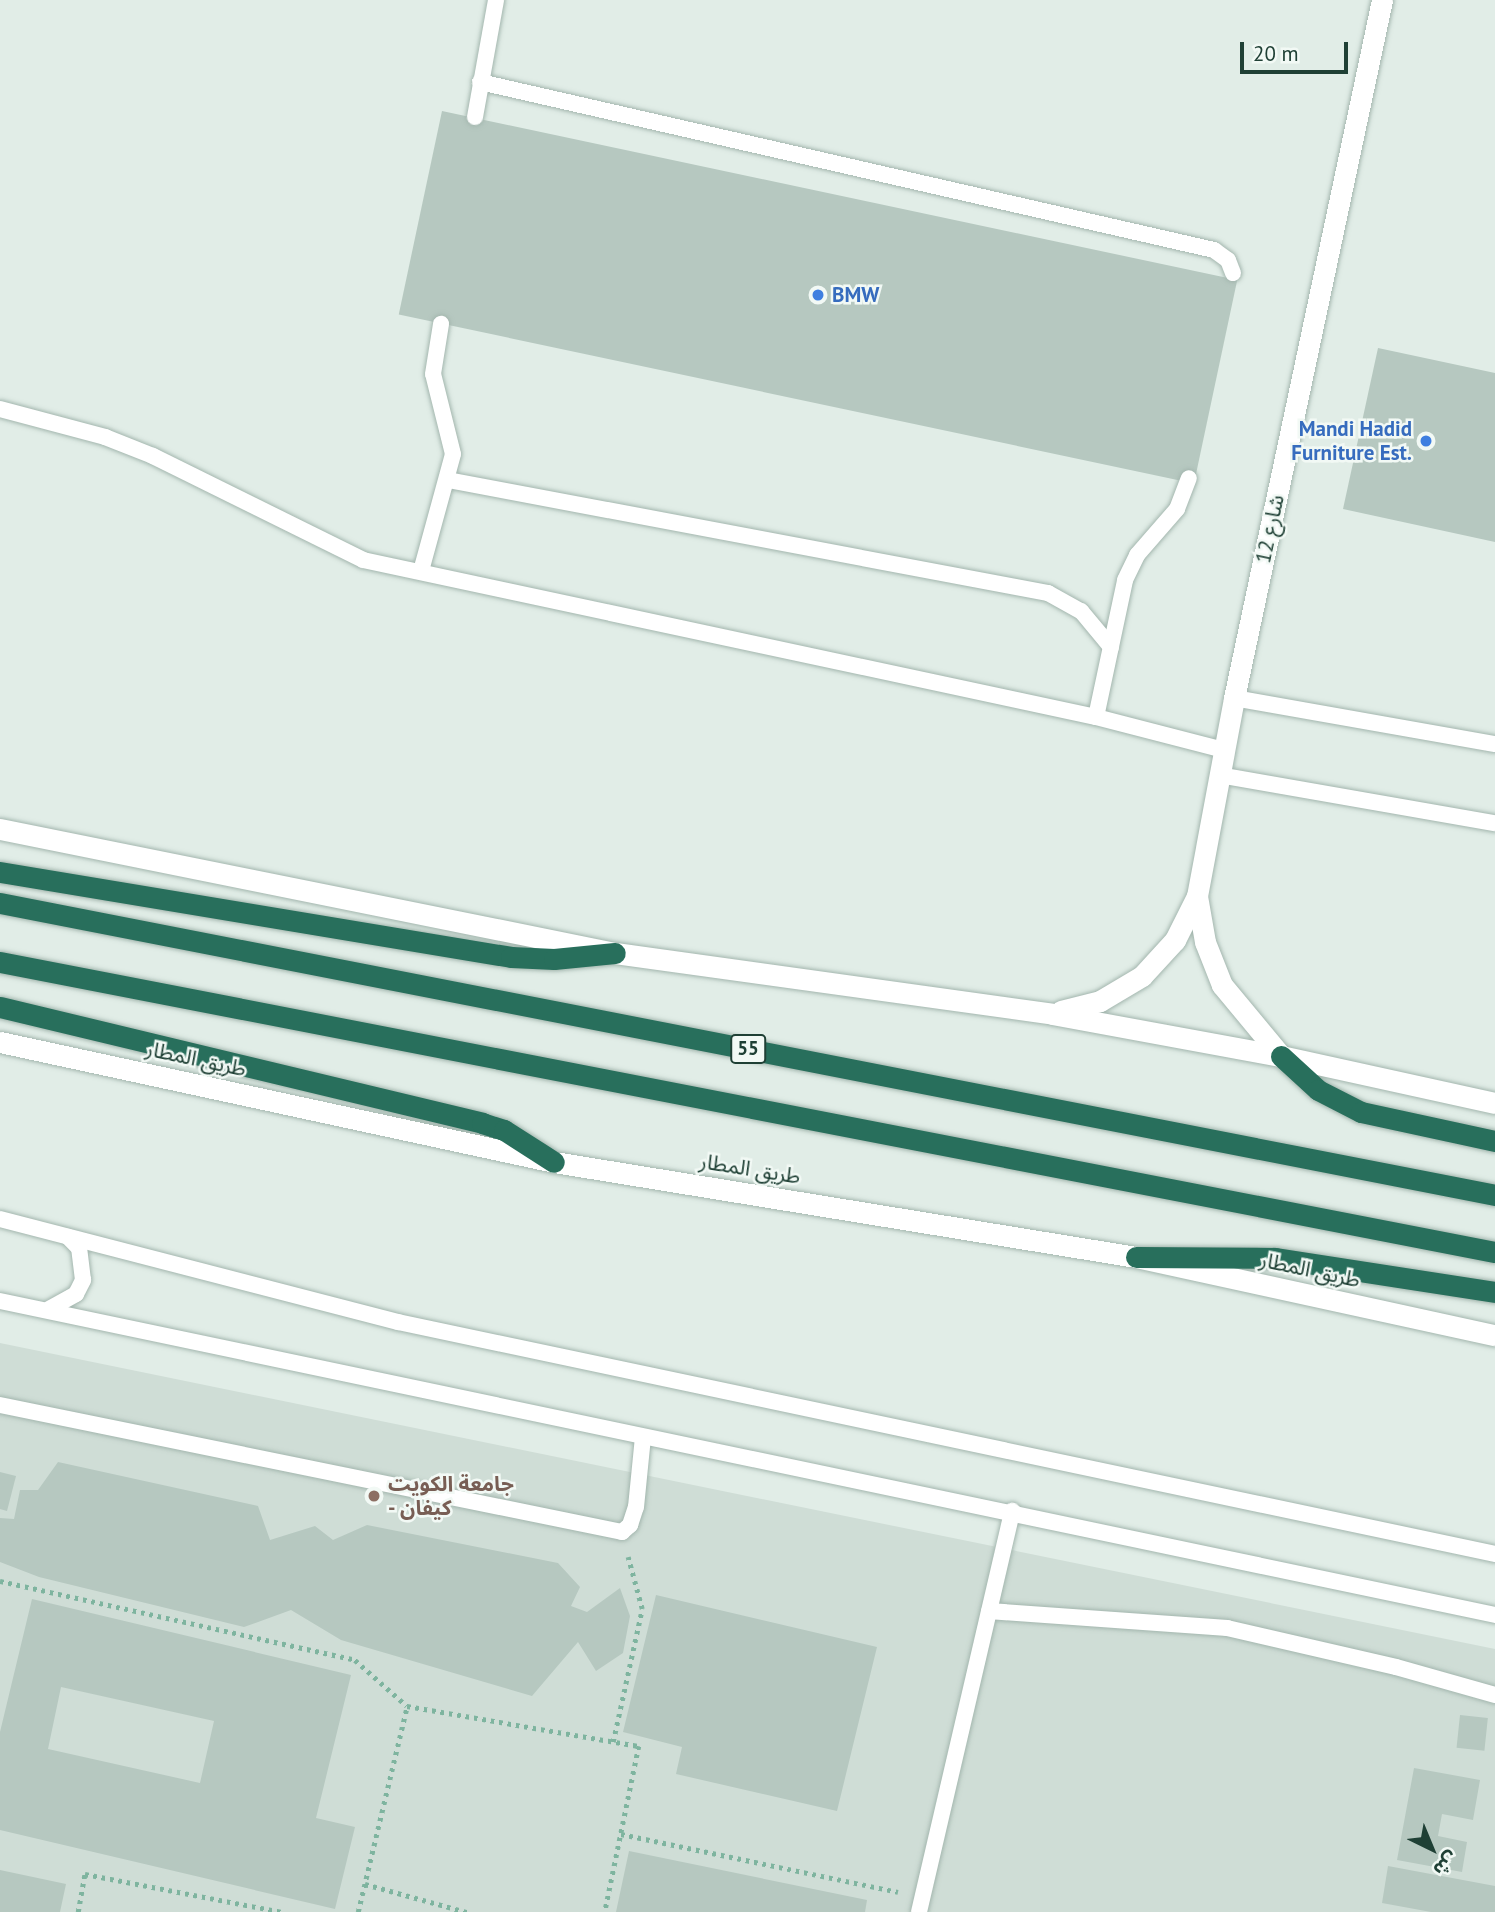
<!DOCTYPE html>
<html>
<head>
<meta charset="utf-8">
<style>
	body { margin:0 }
	#map { position:relative; width:1495px; height:1912px; overflow:hidden; background:#e1ede7; font-family:"PT Sans","Noto Sans Arabic",sans-serif }
	div>[style] { position:absolute }
	[style*='--x'] { left:calc(var(--x)*1px); top:calc(var(--y)*1px); width:calc(var(--w)*1px); rotate:calc(var(--a)*1deg) }
	.built>* { inset:0; background:#cfddd6 }
	.building>* { inset:0; background:#b6c8c0; transform-origin:0 0 }
	.path>* { height:4.5px; margin-top:-2.25px; transform-origin:0; background:repeating-linear-gradient(90deg,#7eb49f 0 3.5px,transparent 0 8.5px) }
	.roads { filter:drop-shadow(0 0 2px #a3b6ae) drop-shadow(0 0 2px #a3b6ae) }
	.lane>* { height:16px; margin:-8px; padding:0 8px; transform-origin:8px; border-radius:8px; background:#fff }
	.secondary>* { height:21px; margin:-10.5px; padding:0 10.5px; transform-origin:10.5px; border-radius:10.5px; background:#fff }
	.highway>* { height:21px; margin:-10.5px; padding:0 10.5px; transform-origin:10.5px; border-radius:10.5px; background:#286f5c }
	.dots>* { width:19px; height:19px; translate:-50% -50%; box-sizing:border-box; border:4px solid #f2f9f5; border-radius:50% }
	span { translate:-50% -50%; white-space:nowrap; text-align:center; line-height:1.15; -webkit-text-stroke:5px #f2f9f5; paint-order:stroke }
	.shield-label span { padding:2px 5px; background:#f2f9f5; border:2px solid; border-radius:5px; -webkit-text-stroke-width:0 }
	.shield-label { font-size:19px; color:#1f4035; font-weight:700 }
	.shop-label { font-size:21px; color:#366cbe; font-weight:700 }
	.left { translate:0 -50%; text-align:left }
	.right { translate:-100% -50%; text-align:right }
	.street-label { font-size:21px; color:#1f4035 }
	.education-label { font-size:21px; color:#785e54; font-weight:700 }
	.north { position:absolute; left:1397px; top:1814px; width:70px; height:70px; -webkit-text-stroke:5px #f2f9f5; paint-order:stroke; rotate:137deg; font-size:19px; font-weight:700; line-height:28px; text-align:center; color:#1f4035 }
	.north::after { content:''; display:block; margin:auto; width:24px; height:32px; background:#1f4035; clip-path:polygon(50% 0,100% 100%,50% 72%,0 100%) }
	.scale { position:absolute; left:1240px; top:42px; width:108px; height:32px; box-sizing:border-box; border:4px solid #1f4035; border-top:0; padding-left:9px; font-size:21px; line-height:24px; white-space:nowrap; color:#1f4035; -webkit-text-stroke:5px #f2f9f5; paint-order:stroke }
</style>
</head>
<body>
<div id="map">
	<div class="built">
		<i style="clip-path:polygon(0 1343px,1495px 1649px,1495px 1912px,0 1912px)"></i>
	</div>
	<div class="building">
		<i style="left:442px;top:111px;width:813px;height:208px;rotate:12deg"></i>
		<i style="clip-path:polygon(1378px 348px,1495px 373px,1495px 542px,1343px 509px)"></i>
		<i style="clip-path:polygon(58px 1462px,258px 1506px,270px 1540px,315px 1526px,333px 1540px,367px 1525px,558px 1563px,580px 1587px,571px 1606px,587px 1612px,620px 1588px,630px 1616px,623px 1653px,596px 1671px,578px 1642px,532px 1696px,341px 1640px,291px 1610px,244px 1627px,39px 1577px,0 1562px,0 1518px,14px 1519px,20px 1490px,38px 1490px)"></i>
		<i style="clip-path:polygon(0 1472px,16px 1476px,7px 1511px,0 1509px)"></i>
		<i style="clip-path:polygon(656px 1595px,877px 1647px,837px 1811px,676px 1774px,682px 1747px,623px 1732px)"></i>
		<i style="clip-path:polygon(evenodd,32px 1599px,351px 1675px,316px 1818px,355px 1827px,335px 1909px,0 1830px,0 1732px,32px 1599px,61px 1687px,214px 1721px,200px 1783px,48px 1749px,61px 1687px)"></i>
		<i style="left:1460px;top:1715px;width:28px;height:33px;rotate:6deg"></i>
		<i style="clip-path:polygon(1414px 1768px,1480px 1780px,1473px 1820px,1442px 1814px,1438px 1836px,1467px 1842px,1462px 1872px,1397px 1860px)"></i>
		<i style="clip-path:polygon(629px 1851px,867px 1900px,865px 1912px,616px 1912px)"></i>
		<i style="clip-path:polygon(1388px 1866px,1495px 1886px,1495px 1912px,1431px 1912px,1382px 1903px)"></i>
		<i style="clip-path:polygon(0 1870px,66px 1884px,60px 1912px,0 1912px)"></i>
	</div>
	<div class="path">
		<i style="--x:0;--y:1581;--w:364;--a:12.5"></i>
		<i style="--x:355;--y:1660;--w:69;--a:41.5"></i>
		<i style="--x:407;--y:1706;--w:235;--a:9.8"></i>
		<i style="--x:639;--y:1746;--w:169;--a:101.6"></i>
		<i style="--x:613;--y:1742;--w:136;--a:-77.7"></i>
		<i style="--x:642;--y:1609;--w:54;--a:-105.1"></i>
		<i style="--x:621;--y:1834;--w:283;--a:11.8"></i>
		<i style="--x:365;--y:1884;--w:106;--a:15.4"></i>
		<i style="--x:78;--y:1912;--w:39;--a:-80"></i>
		<i style="--x:85;--y:1874;--w:202;--a:10.9"></i>
		<i style="--x:358;--y:1912;--w:212;--a:-76.6"></i>
	</div>
	<div class="roads">
		<div class="lane">
			<i style="--x:480;--y:82;--w:753;--a:12.89"></i>
			<i style="--x:1214;--y:250;--w:17;--a:36"></i>
			<i style="--x:1228;--y:260;--w:14;--a:69"></i>
			<i style="--x:475;--y:117;--w:119;--a:-79.8"></i>
			<i style="--x:0;--y:409;--w:109;--a:14.9"></i>
			<i style="--x:105;--y:437;--w:52;--a:21.6"></i>
			<i style="--x:153;--y:456;--w:234;--a:26.3"></i>
			<i style="--x:363;--y:560;--w:750;--a:12.09"></i>
			<i style="--x:1096;--y:717;--w:132;--a:14.5"></i>
			<i style="--x:448;--y:480;--w:611;--a:10.67"></i>
			<i style="--x:1048;--y:593;--w:38;--a:29"></i>
			<i style="--x:1081;--y:611;--w:47;--a:50.2"></i>
			<i style="--x:421;--y:571;--w:121;--a:-74.7"></i>
			<i style="--x:453;--y:454;--w:82;--a:-104"></i>
			<i style="--x:433;--y:374;--w:51;--a:-80.9"></i>
			<i style="--x:1234;--y:698;--w:265;--a:10"></i>
			<i style="--x:1096;--y:717;--w:140;--a:-78"></i>
			<i style="--x:1125;--y:580;--w:28;--a:-64"></i>
			<i style="--x:1137;--y:555;--w:61;--a:-49"></i>
			<i style="--x:1177;--y:509;--w:33;--a:-69"></i>
			<i style="--x:1219;--y:775;--w:280;--a:9.9"></i>
			<i style="--x:0;--y:1219;--w:411;--a:14.5"></i>
			<i style="--x:398;--y:1322;--w:1121;--a:11.94"></i>
			<i style="--x:0;--y:1301;--w:1528;--a:11.86"></i>
			<i style="--x:49;--y:1309;--w:31;--a:-29"></i>
			<i style="--x:76;--y:1294;--w:16;--a:-63"></i>
			<i style="--x:83;--y:1280;--w:32;--a:-97"></i>
			<i style="--x:79;--y:1248;--w:16;--a:-135"></i>
			<i style="--x:0;--y:1405;--w:635;--a:11.54"></i>
			<i style="--x:622;--y:1532;--w:11;--a:-41"></i>
			<i style="--x:630;--y:1525;--w:19;--a:-72"></i>
			<i style="--x:636;--y:1507;--w:70;--a:-84.3"></i>
			<i style="--x:989;--y:1611;--w:239;--a:4.1"></i>
			<i style="--x:1227;--y:1628;--w:173;--a:13"></i>
			<i style="--x:1396;--y:1667;--w:103;--a:15.8"></i>
			<i style="--x:919;--y:1912;--w:412;--a:-76.9"></i>
		</div>
		<div class="secondary">
			<i style="--x:0;--y:829;--w:627;--a:11.4"></i>
			<i style="--x:615;--y:953;--w:441;--a:7.9"></i>
			<i style="--x:1052;--y:1014;--w:233;--a:10.4"></i>
			<i style="--x:1281;--y:1056;--w:219;--a:12.4"></i>
			<i style="--x:1197;--y:896;--w:47;--a:80.1"></i>
			<i style="--x:1205;--y:942;--w:46;--a:68.4"></i>
			<i style="--x:1222;--y:985;--w:92;--a:50.3"></i>
			<i style="--x:1061;--y:1011;--w:40;--a:-14.4"></i>
			<i style="--x:1100;--y:1001;--w:49;--a:-30.8"></i>
			<i style="--x:1142;--y:976;--w:49;--a:-47.5"></i>
			<i style="--x:1175;--y:940;--w:49;--a:-63.4"></i>
			<i style="--x:1197;--y:896;--w:201;--a:-79.4"></i>
			<i style="--x:1234;--y:698;--w:714;--a:-78.03"></i>
			<i style="--x:0;--y:1042;--w:567;--a:12.22"></i>
			<i style="--x:554;--y:1162;--w:590;--a:9.27"></i>
			<i style="--x:1136;--y:1257;--w:367;--a:12.3"></i>
		</div>
		<div class="highway">
			<i style="--x:0;--y:872;--w:518;--a:9.44"></i>
			<i style="--x:511;--y:957;--w:43;--a:2.7"></i>
			<i style="--x:554;--y:959;--w:61;--a:-5.6"></i>
			<i style="--x:0;--y:903;--w:1523;--a:11.05"></i>
			<i style="--x:0;--y:962;--w:1523;--a:10.98"></i>
			<i style="--x:0;--y:1007;--w:496;--a:13.5"></i>
			<i style="--x:482;--y:1123;--w:23;--a:18"></i>
			<i style="--x:504;--y:1130;--w:59;--a:32.6"></i>
			<i style="--x:1281;--y:1056;--w:50;--a:42.6"></i>
			<i style="--x:1318;--y:1090;--w:48;--a:27.1"></i>
			<i style="--x:1361;--y:1112;--w:137;--a:12.2"></i>
			<i style="--x:1136;--y:1257;--w:139;--a:0.4"></i>
			<i style="--x:1275;--y:1258;--w:223;--a:8.8"></i>
		</div>
	</div>
	<div class="dots">
		<i style="left:818px;top:295px;background:#3f7fe0"></i>
		<i style="left:1426px;top:441px;background:#3f7fe0"></i>
		<i style="left:374px;top:1496px;background:#8d6e63"></i>
	</div>
	<div class="shield-label">
		<span style="left:748px;top:1049px">55</span>
	</div>
	<div class="shop-label">
		<span class="left" style="left:832px;top:295px">BMW</span>
		<span class="right" style="left:1412px;top:441px">Mandi Hadid<br>Furniture Est.</span>
	</div>
	<div class="street-label">
		<span style="left:1270px;top:529px;rotate:-78deg">شارع 12</span>
		<span style="left:196px;top:1059px;rotate:12deg">طريق المطار</span>
		<span style="left:750px;top:1169px;rotate:9deg">طريق المطار</span>
		<span style="left:1310px;top:1270px;rotate:12deg">طريق المطار</span>
	</div>
	<div class="education-label">
		<span class="left" style="left:388px;top:1496px">جامعة الكويت<br>- كيفان</span>
	</div>
	<div class="north">ش</div>
	<div class="scale">20 m</div>
</div>
</body>
</html>
